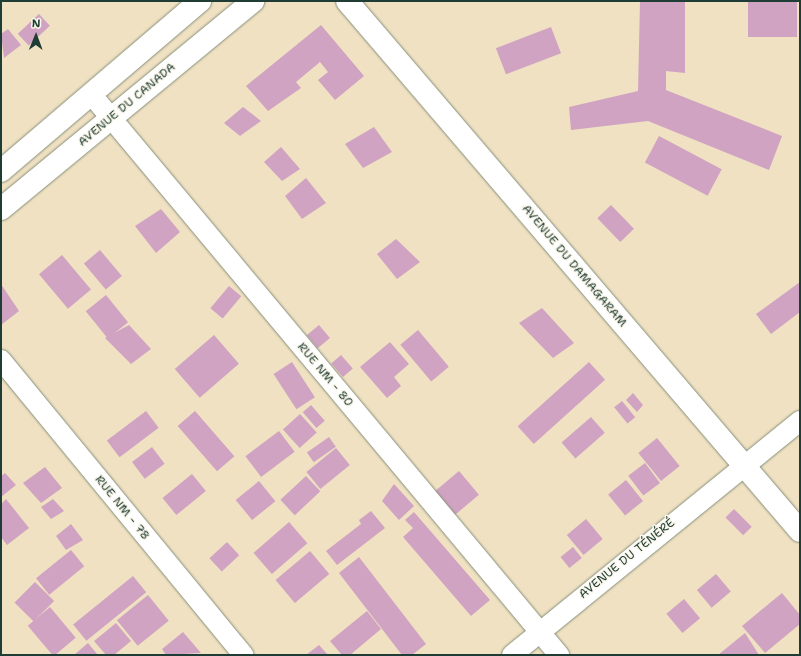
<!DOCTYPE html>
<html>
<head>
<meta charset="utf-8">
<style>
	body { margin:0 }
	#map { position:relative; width:801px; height:656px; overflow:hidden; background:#efe1c2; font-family:"Shantell Sans",sans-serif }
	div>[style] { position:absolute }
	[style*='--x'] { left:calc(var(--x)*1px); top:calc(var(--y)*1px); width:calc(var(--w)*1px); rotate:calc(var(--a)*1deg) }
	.building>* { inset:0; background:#d0a3c2; transform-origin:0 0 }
	.roads { filter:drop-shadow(0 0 1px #878f7b) drop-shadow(0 0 1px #878f7b) }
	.minor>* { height:20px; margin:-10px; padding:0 10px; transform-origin:10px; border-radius:10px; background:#fff }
	.tertiary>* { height:22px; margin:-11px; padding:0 11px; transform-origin:11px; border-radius:11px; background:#fff }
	span { translate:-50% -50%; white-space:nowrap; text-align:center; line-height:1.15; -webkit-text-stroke:3px #fbf7ec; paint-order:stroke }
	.street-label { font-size:12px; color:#1f3d34 }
	.frame { position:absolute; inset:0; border:2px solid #1f3d34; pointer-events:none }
	.north { position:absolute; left:16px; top:16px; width:40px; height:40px; -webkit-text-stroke:3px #fbf7ec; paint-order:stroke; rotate:1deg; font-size:11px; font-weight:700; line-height:16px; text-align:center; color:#1f3d34 }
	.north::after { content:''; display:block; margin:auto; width:14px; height:18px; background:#1f3d34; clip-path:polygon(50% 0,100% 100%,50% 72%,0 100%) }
</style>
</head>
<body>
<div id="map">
	<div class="building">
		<i style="clip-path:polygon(640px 1px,685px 1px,685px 73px,666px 71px,666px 90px,782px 136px,769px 170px,648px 121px,571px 130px,569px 107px,638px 91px)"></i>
		<i style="left:748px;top:1px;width:49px;height:36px"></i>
		<i style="left:39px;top:14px;width:16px;height:29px;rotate:47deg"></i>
		<i style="clip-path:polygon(321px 25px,364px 76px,335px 100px,318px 80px,328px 72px,320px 62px,296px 82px,301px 88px,268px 111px,246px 86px)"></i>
		<i style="left:551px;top:27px;width:28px;height:59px;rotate:69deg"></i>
		<i style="clip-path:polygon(8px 29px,21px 45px,4px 58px,1px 34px)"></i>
		<i style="clip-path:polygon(243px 107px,261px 121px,240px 136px,224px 123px)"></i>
		<i style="clip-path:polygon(374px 127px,392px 152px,363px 168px,345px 144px)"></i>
		<i style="left:659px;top:136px;width:71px;height:30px;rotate:28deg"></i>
		<i style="clip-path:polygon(281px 147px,300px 169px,282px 181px,264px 162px)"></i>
		<i style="clip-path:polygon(306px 178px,326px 203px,302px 219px,285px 196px)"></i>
		<i style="left:611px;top:205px;width:33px;height:19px;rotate:46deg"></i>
		<i style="clip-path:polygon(161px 209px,180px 232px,156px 253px,135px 226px)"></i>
		<i style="clip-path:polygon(396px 239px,420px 262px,397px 279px,377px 254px)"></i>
		<i style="left:100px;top:250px;width:34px;height:21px;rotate:50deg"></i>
		<i style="left:62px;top:255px;width:45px;height:30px;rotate:50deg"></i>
		<i style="clip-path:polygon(800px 282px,800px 312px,771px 334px,756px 314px)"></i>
		<i style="clip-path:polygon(1px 284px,19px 311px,1px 325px)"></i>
		<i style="left:229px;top:286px;width:16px;height:29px;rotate:40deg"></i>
		<i style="left:106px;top:295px;width:35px;height:26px;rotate:51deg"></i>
		<i style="clip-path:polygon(542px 308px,574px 343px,553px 358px,519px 323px)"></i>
		<i style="clip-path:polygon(129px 325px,151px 349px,131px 364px,105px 338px)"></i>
		<i style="left:319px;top:325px;width:17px;height:16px;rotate:50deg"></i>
		<i style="left:418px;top:330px;width:48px;height:23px;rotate:50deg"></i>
		<i style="left:214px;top:335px;width:38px;height:52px;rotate:49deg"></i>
		<i style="clip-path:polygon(390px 342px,409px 364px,394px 377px,401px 386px,387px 398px,360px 367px)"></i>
		<i style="left:341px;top:355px;width:18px;height:13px;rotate:49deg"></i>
		<i style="left:292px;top:362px;width:42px;height:22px;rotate:57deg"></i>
		<i style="left:589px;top:362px;width:24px;height:96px;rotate:48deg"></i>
		<i style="clip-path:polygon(633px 393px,643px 405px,637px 412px,626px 400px)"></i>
		<i style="left:622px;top:401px;width:21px;height:10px;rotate:51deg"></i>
		<i style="left:311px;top:405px;width:21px;height:11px;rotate:49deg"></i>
		<i style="left:146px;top:411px;width:21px;height:49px;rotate:53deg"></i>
		<i style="left:195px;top:411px;width:60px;height:23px;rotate:49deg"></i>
		<i style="left:300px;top:414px;width:25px;height:23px;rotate:48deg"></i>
		<i style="left:591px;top:417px;width:21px;height:39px;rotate:49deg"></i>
		<i style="left:279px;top:431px;width:26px;height:42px;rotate:53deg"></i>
		<i style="left:329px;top:437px;width:12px;height:27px;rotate:55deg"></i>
		<i style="left:657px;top:438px;width:36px;height:24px;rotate:51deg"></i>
		<i style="left:152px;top:447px;width:21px;height:25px;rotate:53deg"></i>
		<i style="left:336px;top:448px;width:22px;height:38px;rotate:51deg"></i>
		<i style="left:645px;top:463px;width:25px;height:21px;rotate:53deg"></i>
		<i style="clip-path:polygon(45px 467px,62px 488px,41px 503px,23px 483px)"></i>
		<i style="left:459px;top:471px;width:31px;height:33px;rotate:50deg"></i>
		<i style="clip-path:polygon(5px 473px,16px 485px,1px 497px,1px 476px)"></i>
		<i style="left:192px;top:474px;width:22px;height:38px;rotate:51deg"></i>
		<i style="left:306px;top:476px;width:21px;height:35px;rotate:47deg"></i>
		<i style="left:626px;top:480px;width:27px;height:23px;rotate:51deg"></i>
		<i style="left:259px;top:481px;width:26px;height:30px;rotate:51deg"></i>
		<i style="clip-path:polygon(394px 484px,414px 506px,399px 520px,382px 501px)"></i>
		<i style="clip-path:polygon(6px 499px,29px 528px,7px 545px,1px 537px,1px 504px)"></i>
		<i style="clip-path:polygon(53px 499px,64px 511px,51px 519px,41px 507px)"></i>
		<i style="left:734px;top:509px;width:25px;height:12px;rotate:45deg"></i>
		<i style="clip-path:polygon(371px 511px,385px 528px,337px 565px,326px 551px,361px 524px,359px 520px)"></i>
		<i style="clip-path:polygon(414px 512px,490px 600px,471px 616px,403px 537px,413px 528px,405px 520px)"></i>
		<i style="left:586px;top:519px;width:26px;height:25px;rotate:50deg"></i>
		<i style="left:289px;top:522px;width:28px;height:47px;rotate:49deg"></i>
		<i style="clip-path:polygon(71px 524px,83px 540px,66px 550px,56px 536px)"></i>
		<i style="left:227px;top:542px;width:18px;height:24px;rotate:47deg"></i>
		<i style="left:573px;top:547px;width:14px;height:16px;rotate:51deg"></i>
		<i style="left:71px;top:550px;width:21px;height:45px;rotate:51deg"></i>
		<i style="left:310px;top:551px;width:30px;height:45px;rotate:50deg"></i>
		<i style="clip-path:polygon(359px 557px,426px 644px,412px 655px,402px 655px,339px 573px)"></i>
		<i style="left:716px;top:574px;width:23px;height:25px;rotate:50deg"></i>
		<i style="left:133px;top:576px;width:21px;height:77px;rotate:51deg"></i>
		<i style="left:35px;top:582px;width:27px;height:29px;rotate:45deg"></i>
		<i style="clip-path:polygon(782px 593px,800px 615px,800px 624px,765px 653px,742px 626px)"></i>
		<i style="left:148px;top:595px;width:33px;height:40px;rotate:51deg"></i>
		<i style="left:684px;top:599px;width:25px;height:23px;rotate:50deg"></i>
		<i style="left:50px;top:607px;width:40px;height:29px;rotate:50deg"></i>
		<i style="clip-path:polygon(367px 611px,381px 629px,350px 655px,342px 655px,330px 641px)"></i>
		<i style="clip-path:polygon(116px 623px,131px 641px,114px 655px,106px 655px,94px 641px)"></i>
		<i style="clip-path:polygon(183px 632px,201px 653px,166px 655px,162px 649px)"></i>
		<i style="clip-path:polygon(745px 633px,759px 655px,718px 655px)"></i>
		<i style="clip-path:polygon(88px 643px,98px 655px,74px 655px)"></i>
		<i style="clip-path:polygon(319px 645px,328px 655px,306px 655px)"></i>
	</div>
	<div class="roads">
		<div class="minor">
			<i style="--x:91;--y:94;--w:731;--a:50.16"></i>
			<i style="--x:1;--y:360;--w:382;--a:50.6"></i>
			<i style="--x:512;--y:655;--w:371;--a:-39.1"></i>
		</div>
		<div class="tertiary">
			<i style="--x:347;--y:1;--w:697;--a:49.48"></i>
			<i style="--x:1;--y:171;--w:262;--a:-40.5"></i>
			<i style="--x:1;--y:209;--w:327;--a:-39.5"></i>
		</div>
	</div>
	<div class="street-label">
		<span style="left:127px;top:105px;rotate:-40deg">AVENUE DU CANADA</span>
		<span style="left:574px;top:266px;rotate:50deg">AVENUE DU DAMAGARAM</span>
		<span style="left:325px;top:375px;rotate:50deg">RUE NM - 80</span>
		<span style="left:122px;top:508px;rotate:51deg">RUE NM - 78</span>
		<span style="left:627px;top:559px;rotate:-39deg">AVENUE DU TÉNÉRÉ</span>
	</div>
	<div class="frame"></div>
	<div class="north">N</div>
</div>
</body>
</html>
